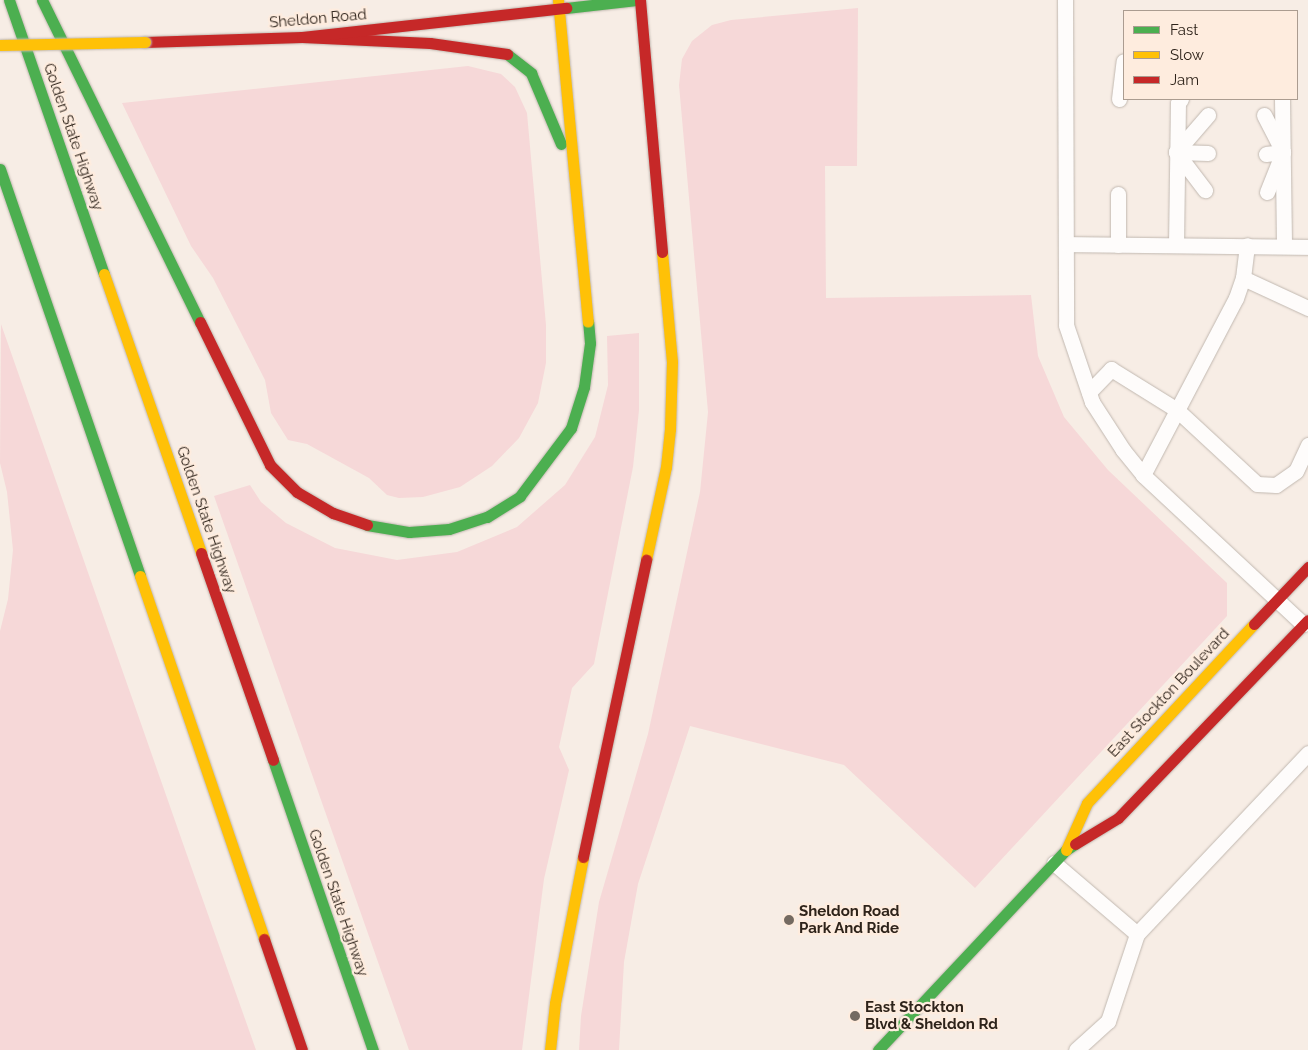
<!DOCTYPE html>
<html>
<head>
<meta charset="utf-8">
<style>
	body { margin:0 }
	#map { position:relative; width:1308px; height:1050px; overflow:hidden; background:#f7ede5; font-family:Raleway,sans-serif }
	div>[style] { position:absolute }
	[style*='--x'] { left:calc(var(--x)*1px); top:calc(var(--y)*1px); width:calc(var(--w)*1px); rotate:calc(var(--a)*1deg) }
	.green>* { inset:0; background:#f6d8d8 }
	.roads { filter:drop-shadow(0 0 1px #c1b8b0) drop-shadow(0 0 1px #c1b8b0) }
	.lane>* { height:15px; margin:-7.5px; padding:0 7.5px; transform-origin:7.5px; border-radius:7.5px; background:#fefcfb }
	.fast>* { height:11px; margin:-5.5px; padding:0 5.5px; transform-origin:5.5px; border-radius:5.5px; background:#4caf50 }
	.slow>* { height:11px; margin:-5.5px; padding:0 5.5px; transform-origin:5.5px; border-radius:5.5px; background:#ffc107 }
	.jam>* { height:11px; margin:-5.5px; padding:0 5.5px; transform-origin:5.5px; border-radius:5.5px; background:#c62828 }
	.bridges { filter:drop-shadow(0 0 1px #c1b8b0) drop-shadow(0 0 1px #c1b8b0) }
	.slow-bridge>* { height:11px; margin:-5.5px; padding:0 5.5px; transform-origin:5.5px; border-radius:5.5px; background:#ffc107 }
	.dots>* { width:14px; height:14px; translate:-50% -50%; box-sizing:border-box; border:2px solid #feecde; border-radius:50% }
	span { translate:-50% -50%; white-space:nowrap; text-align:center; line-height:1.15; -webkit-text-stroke:4.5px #feecde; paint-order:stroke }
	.street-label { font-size:15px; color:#2e231a }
	.poi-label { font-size:15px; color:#2e231a; font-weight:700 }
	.left { translate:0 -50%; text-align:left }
	.legend { position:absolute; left:1123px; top:10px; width:175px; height:90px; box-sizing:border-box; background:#feecde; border:1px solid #ab9c90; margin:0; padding:6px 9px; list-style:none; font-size:15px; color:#2e231a }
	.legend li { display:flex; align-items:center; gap:10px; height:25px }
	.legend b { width:25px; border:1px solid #ab9c90 }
</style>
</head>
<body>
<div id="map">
	<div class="green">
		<i style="clip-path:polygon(858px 8px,857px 166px,825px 166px,826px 298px,1031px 295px,1038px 356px,1064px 417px,1108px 470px,1227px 583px,1227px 616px,975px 888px,844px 765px,690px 726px,638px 884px,624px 962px,619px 1050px,579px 1050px,581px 1016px,599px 902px,648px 734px,700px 492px,708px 412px,679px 85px,682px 59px,692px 41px,712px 25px,731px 20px)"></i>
		<i style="clip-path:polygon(468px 66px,501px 74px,515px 87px,527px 113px,546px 325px,546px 363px,538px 403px,519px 438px,492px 466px,460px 487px,423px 497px,399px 498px,387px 495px,369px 478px,307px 444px,288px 440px,271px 413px,265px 380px,213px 278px,191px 246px,122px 103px)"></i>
		<i style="clip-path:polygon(1px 324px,187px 855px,256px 1050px,0 1050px,0 631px,8px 599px,13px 550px,7px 492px,0 463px)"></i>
		<i style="clip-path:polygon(639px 333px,639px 410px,633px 467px,594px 664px,572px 688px,559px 747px,569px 770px,544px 879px,522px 1050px,409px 1050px,214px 496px,250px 485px,261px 502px,286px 523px,335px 548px,397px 560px,457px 552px,517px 527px,565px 485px,595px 437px,608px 385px,607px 336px)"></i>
	</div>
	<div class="roads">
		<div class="lane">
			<i style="--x:1065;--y:0;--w:325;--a:89.8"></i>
			<i style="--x:1066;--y:325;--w:81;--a:71.3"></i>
			<i style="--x:1092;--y:402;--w:57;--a:57.1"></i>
			<i style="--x:1123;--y:450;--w:32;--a:51"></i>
			<i style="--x:1143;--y:475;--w:219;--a:43"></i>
			<i style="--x:1119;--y:99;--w:38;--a:-83"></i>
			<i style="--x:1282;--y:99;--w:146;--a:89.2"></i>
			<i style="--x:1264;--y:115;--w:42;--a:62.8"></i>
			<i style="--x:1283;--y:152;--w:43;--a:111.8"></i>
			<i style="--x:1176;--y:152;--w:49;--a:-49.1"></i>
			<i style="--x:1176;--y:152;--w:48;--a:52.7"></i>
			<i style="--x:1176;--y:152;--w:32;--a:2"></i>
			<i style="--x:1266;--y:154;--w:17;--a:-7"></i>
			<i style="--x:1118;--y:194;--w:51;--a:90"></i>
			<i style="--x:1067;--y:244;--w:241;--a:0.7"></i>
			<i style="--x:1176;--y:245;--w:142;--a:-89.2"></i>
			<i style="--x:1178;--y:103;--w:5;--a:-53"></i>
			<i style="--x:1243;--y:278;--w:72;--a:24.8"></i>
			<i style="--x:1089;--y:392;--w:32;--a:-46"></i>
			<i style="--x:1111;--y:369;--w:78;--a:31.8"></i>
			<i style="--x:1177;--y:410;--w:109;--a:42.8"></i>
			<i style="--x:1257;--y:484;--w:19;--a:3"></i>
			<i style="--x:1276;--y:485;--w:24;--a:-35"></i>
			<i style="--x:1296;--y:471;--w:29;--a:-65"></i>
			<i style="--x:1143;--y:475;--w:200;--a:-62.3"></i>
			<i style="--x:1236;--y:298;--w:21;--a:-71"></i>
			<i style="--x:1243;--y:278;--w:33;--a:-83"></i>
			<i style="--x:1054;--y:863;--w:109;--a:40.5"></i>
			<i style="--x:1137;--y:934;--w:92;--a:108.4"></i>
			<i style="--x:1108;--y:1021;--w:43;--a:137.8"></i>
			<i style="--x:1137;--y:934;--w:249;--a:-46.6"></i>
		</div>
		<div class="fast">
			<i style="--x:9;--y:0;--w:290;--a:70.9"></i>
			<i style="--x:42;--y:0;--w:359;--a:63.9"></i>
			<i style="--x:566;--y:8;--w:71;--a:-6.4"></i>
			<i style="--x:507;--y:54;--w:31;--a:38"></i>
			<i style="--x:531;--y:73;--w:77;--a:67.1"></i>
			<i style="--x:0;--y:169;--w:430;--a:71"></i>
			<i style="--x:367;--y:525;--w:43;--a:9.5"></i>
			<i style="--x:409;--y:532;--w:40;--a:-4.3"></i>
			<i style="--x:449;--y:529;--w:40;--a:-18"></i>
			<i style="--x:487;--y:517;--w:39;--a:-32"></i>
			<i style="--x:520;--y:496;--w:85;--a:-53.1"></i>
			<i style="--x:571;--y:428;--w:43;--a:-72.4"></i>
			<i style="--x:584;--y:387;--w:44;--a:-82.2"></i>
			<i style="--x:590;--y:343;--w:21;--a:-95"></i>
			<i style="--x:273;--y:760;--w:307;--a:71"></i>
			<i style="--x:878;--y:1050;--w:274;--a:-46.8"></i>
			<i style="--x:1066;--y:850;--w:11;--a:-34"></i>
		</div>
		<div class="slow">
			<i style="--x:558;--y:0;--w:323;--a:84.7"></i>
			<i style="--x:104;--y:274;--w:295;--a:70.8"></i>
			<i style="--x:646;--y:560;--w:95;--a:-77.9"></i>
			<i style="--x:666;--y:467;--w:38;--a:-84"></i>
			<i style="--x:670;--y:429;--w:67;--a:-88.3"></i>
			<i style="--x:672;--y:362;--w:110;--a:-95.2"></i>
			<i style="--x:140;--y:576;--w:384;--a:71.1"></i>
			<i style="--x:1066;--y:850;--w:51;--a:-65.9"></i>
			<i style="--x:1087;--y:803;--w:245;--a:-47"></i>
			<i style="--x:550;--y:1050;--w:47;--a:-83.9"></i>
			<i style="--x:555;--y:1003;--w:149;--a:-79.1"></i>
		</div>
		<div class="jam">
			<i style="--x:640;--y:0;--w:253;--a:85"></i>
			<i style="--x:302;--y:37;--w:128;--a:2.7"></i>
			<i style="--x:430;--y:43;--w:78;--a:8.1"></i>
			<i style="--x:145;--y:42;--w:157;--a:-1.8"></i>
			<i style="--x:302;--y:37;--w:266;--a:-6.3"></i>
			<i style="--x:200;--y:322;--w:159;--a:63.9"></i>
			<i style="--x:270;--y:465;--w:38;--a:45"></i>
			<i style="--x:297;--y:492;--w:42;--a:30.3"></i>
			<i style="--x:333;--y:513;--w:36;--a:19"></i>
			<i style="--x:201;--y:553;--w:219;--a:70.8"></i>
			<i style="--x:1254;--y:624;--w:79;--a:-46.5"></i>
			<i style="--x:1075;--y:844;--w:50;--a:-31.2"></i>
			<i style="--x:1118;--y:818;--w:274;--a:-46.2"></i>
			<i style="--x:583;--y:857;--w:304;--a:-78"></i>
			<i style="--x:264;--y:939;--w:117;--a:71.1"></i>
		</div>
	</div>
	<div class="bridges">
		<div class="slow-bridge">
			<i style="--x:0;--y:45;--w:145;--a:-1.2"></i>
		</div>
	</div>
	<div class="dots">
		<i style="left:789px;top:920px;background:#746a61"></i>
		<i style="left:855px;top:1016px;background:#746a61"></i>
	</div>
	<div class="street-label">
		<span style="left:318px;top:19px;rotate:-5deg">Sheldon Road</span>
		<span style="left:73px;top:137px;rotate:71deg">Golden State Highway</span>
		<span style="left:206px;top:520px;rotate:71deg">Golden State Highway</span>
		<span style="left:1169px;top:693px;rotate:-47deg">East Stockton Boulevard</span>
		<span style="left:338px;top:903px;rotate:71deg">Golden State Highway</span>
	</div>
	<div class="poi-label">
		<span class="left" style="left:799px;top:920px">Sheldon Road<br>Park And Ride</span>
		<span class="left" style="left:865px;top:1016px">East Stockton<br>Blvd &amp; Sheldon Rd</span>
	</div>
	<ul class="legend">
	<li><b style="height:6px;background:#4caf50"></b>Fast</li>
	<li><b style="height:6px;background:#ffc107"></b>Slow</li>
	<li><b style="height:6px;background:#c62828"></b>Jam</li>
	</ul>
</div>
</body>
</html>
